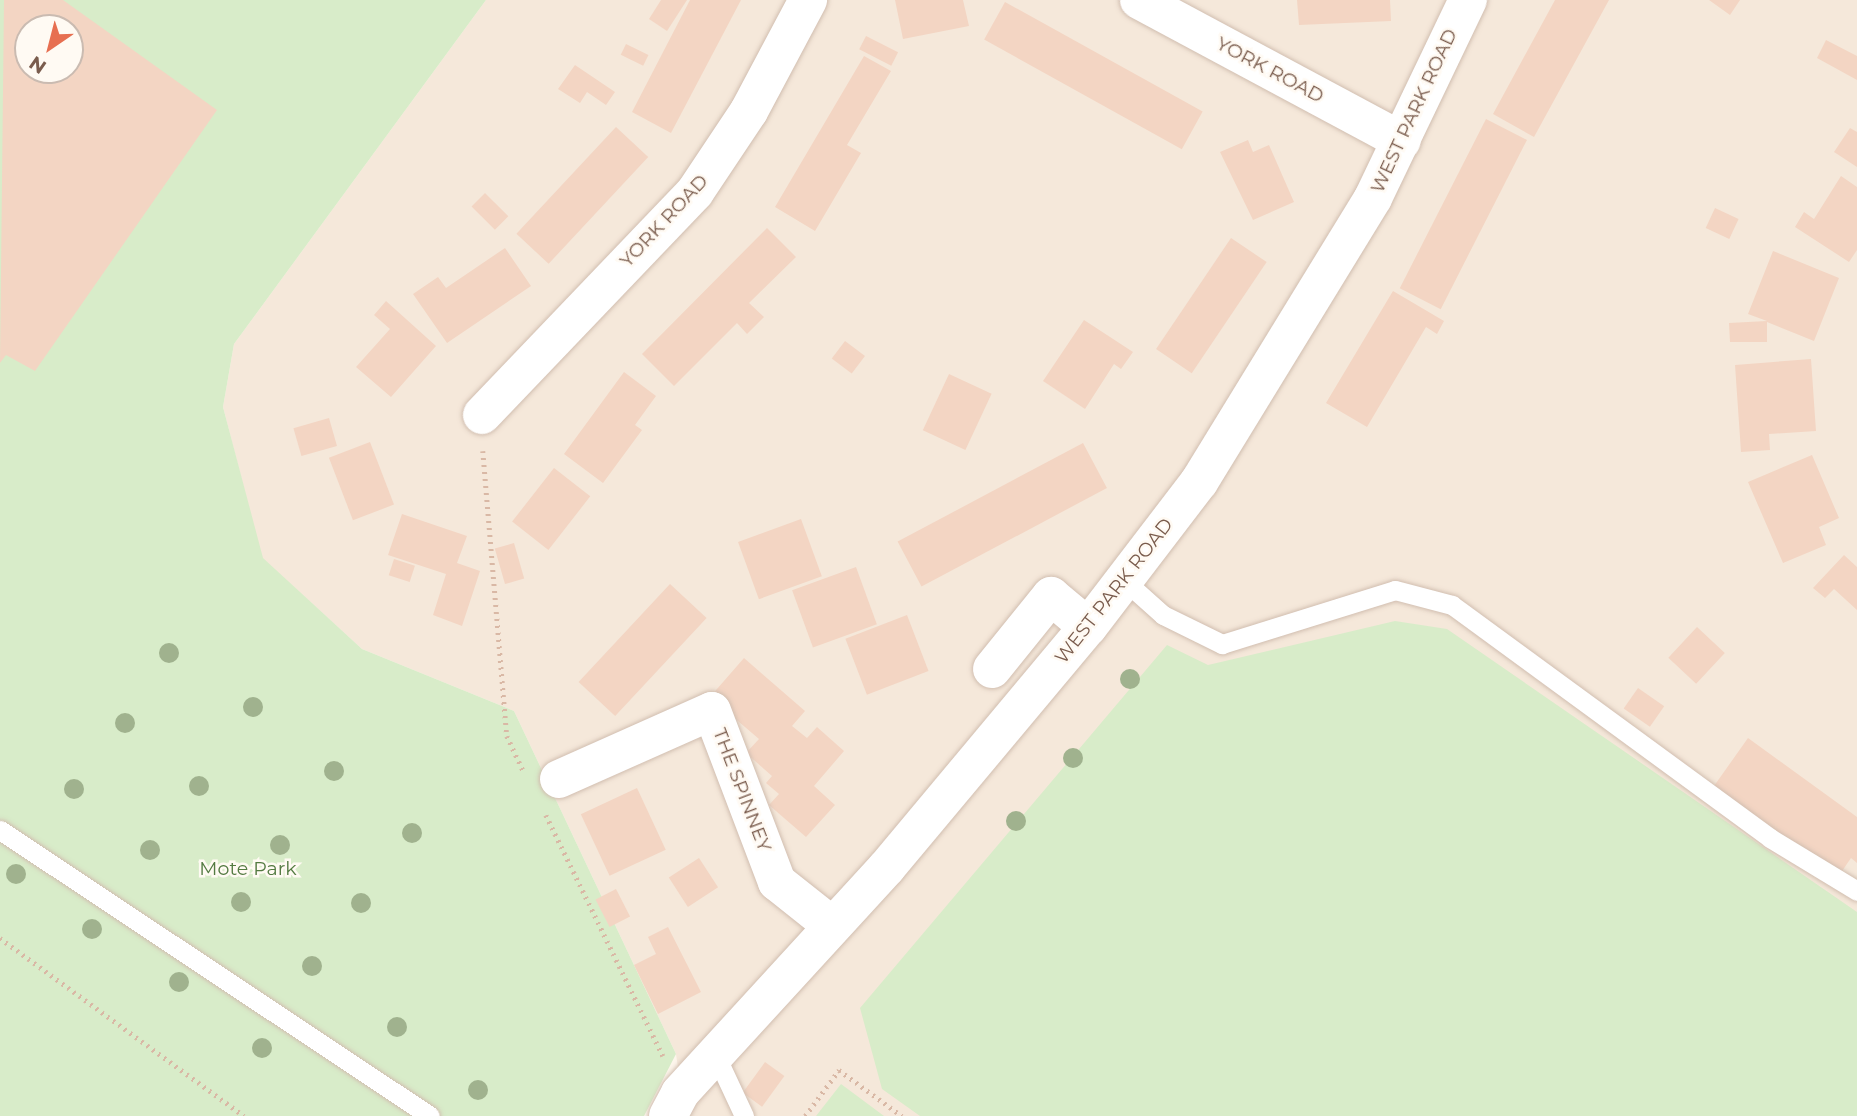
<!DOCTYPE html>
<html>
<head>
<meta charset="utf-8">
<style>
	body { margin:0 }
	#map { position:relative; width:1857px; height:1116px; overflow:hidden; background:#fdf6ec; font-family:Montserrat,sans-serif }
	div>[style] { position:absolute }
	[style*='--x'] { left:calc(var(--x)*1px); top:calc(var(--y)*1px); width:calc(var(--w)*1px); rotate:calc(var(--a)*1deg) }
	.residential>* { inset:0; background:#f5e8da }
	.green>* { inset:0; background:#d8ecc9 }
	.building>* { inset:0; background:#f3d5c3; transform-origin:0 0 }
	.path>* { height:4.5px; margin-top:-2.25px; transform-origin:0; background:repeating-linear-gradient(90deg,#d9b8a5 0 2px,transparent 0 7px) }
	.roads { filter:drop-shadow(0 0 2px #d1beb0) drop-shadow(0 0 2px #d1beb0) }
	.lane>* { height:19px; margin:-9.5px; padding:0 9.5px; transform-origin:9.5px; border-radius:9.5px; background:#fff }
	.street>* { height:38px; margin:-19px; padding:0 19px; transform-origin:19px; border-radius:19px; background:#fff }
	.trees>* { width:20px; height:20px; margin:-10px; border-radius:50%; background:#a0b28e }
	span { translate:-50% -50%; white-space:nowrap; text-align:center; line-height:1.15; -webkit-text-stroke:5px #fffaf3; paint-order:stroke }
	.street-label { font-size:19px; color:#7a5c4d }
	.park-label { font-size:19px; color:#537a41 }
	.north { position:absolute; left:14px; top:14px; width:70px; height:70px; box-sizing:border-box; background:#fffaf3; border:2px solid #cabbb1; border-radius:50%; rotate:215deg; font-size:19px; font-weight:700; line-height:28px; text-align:center; color:#7a5c4d }
	.north::after { content:''; display:block; margin:auto; width:24px; height:32px; background:#e76f51; clip-path:polygon(50% 0,100% 100%,50% 72%,0 100%) }
</style>
</head>
<body>
<div id="map">
	<div class="residential">
		<i style="clip-path:polygon(486px 0,1857px 0,1857px 1116px,685px 1116px,676px 1054px,514px 711px,362px 649px,262px 558px,223px 407px,234px 344px)"></i>
	</div>
	<div class="green">
		<i style="clip-path:polygon(evenodd,0 0,486px 0,234px 344px,223px 407px,263px 558px,362px 649px,514px 711px,676px 1054px,644px 1116px,0 1116px,0 0,28px 28px,70px 28px,70px 70px,28px 70px,28px 28px)"></i>
		<i style="clip-path:polygon(1395px 621px,1447px 629px,1857px 912px,1857px 1116px,920px 1116px,882px 1089px,860px 1008px,1167px 645px,1208px 665px)"></i>
		<i style="clip-path:polygon(841px 1084px,884px 1116px,816px 1116px)"></i>
	</div>
	<div class="building">
		<i style="clip-path:polygon(evenodd,4px 0,63px 0,217px 110px,35px 371px,6px 355px,0 363px,4px 0,28px 28px,70px 28px,70px 70px,28px 70px,28px 28px)"></i>
		<i style="clip-path:polygon(661px 0,687px 0,667px 31px,649px 19px)"></i>
		<i style="clip-path:polygon(690px 0,741px 0,671px 133px,632px 112px)"></i>
		<i style="clip-path:polygon(895px 0,963px 0,969px 26px,903px 39px)"></i>
		<i style="clip-path:polygon(1297px 0,1390px 0,1391px 21px,1299px 25px)"></i>
		<i style="clip-path:polygon(1555px 0,1609px 0,1534px 137px,1493px 114px)"></i>
		<i style="clip-path:polygon(1709px 0,1740px 0,1730px 15px)"></i>
		<i style="left:1005px;top:2px;width:226px;height:43px;rotate:29deg"></i>
		<i style="left:866px;top:36px;width:36px;height:15px;rotate:27deg"></i>
		<i style="clip-path:polygon(1826px 40px,1857px 56px,1857px 80px,1817px 58px)"></i>
		<i style="left:626px;top:44px;width:25px;height:12px;rotate:26deg"></i>
		<i style="clip-path:polygon(864px 56px,891px 71px,847px 145px,861px 153px,815px 231px,775px 207px)"></i>
		<i style="clip-path:polygon(575px 65px,615px 92px,606px 105px,587px 92px,580px 103px,558px 89px)"></i>
		<i style="left:1486px;top:119px;width:46px;height:190px;rotate:27deg"></i>
		<i style="left:616px;top:127px;width:44px;height:146px;rotate:43deg"></i>
		<i style="clip-path:polygon(1850px 128px,1857px 132px,1857px 167px,1834px 152px)"></i>
		<i style="clip-path:polygon(1248px 140px,1253px 152px,1269px 145px,1294px 202px,1253px 220px,1220px 152px)"></i>
		<i style="clip-path:polygon(1841px 176px,1857px 187px,1857px 250px,1849px 262px,1795px 227px,1804px 212px,1814px 219px)"></i>
		<i style="left:485px;top:193px;width:33px;height:19px;rotate:45deg"></i>
		<i style="left:1715px;top:208px;width:26px;height:22px;rotate:25deg"></i>
		<i style="clip-path:polygon(767px 228px,796px 257px,749px 303px,764px 317px,747px 334px,737px 323px,674px 386px,642px 354px)"></i>
		<i style="left:1231px;top:238px;width:43px;height:134px;rotate:34deg"></i>
		<i style="clip-path:polygon(505px 248px,531px 286px,447px 343px,413px 294px,438px 277px,446px 288px)"></i>
		<i style="clip-path:polygon(1773px 251px,1839px 278px,1814px 341px,1767px 322px,1767px 342px,1730px 342px,1729px 323px,1767px 321px,1748px 314px)"></i>
		<i style="clip-path:polygon(1393px 291px,1444px 321px,1437px 334px,1426px 327px,1367px 427px,1326px 403px)"></i>
		<i style="clip-path:polygon(386px 301px,436px 346px,391px 397px,356px 367px,390px 329px,374px 315px)"></i>
		<i style="clip-path:polygon(1084px 320px,1133px 352px,1121px 369px,1114px 364px,1085px 409px,1043px 381px)"></i>
		<i style="left:845px;top:341px;width:25px;height:22px;rotate:37deg"></i>
		<i style="clip-path:polygon(1811px 359px,1816px 431px,1769px 434px,1770px 450px,1741px 452px,1735px 365px)"></i>
		<i style="clip-path:polygon(624px 372px,656px 396px,635px 425px,642px 430px,603px 483px,564px 454px)"></i>
		<i style="left:949px;top:374px;width:47px;height:62px;rotate:25deg"></i>
		<i style="left:329px;top:418px;width:29px;height:37px;rotate:74deg"></i>
		<i style="left:370px;top:442px;width:67px;height:44px;rotate:69deg"></i>
		<i style="left:1083px;top:443px;width:51px;height:210px;rotate:62deg"></i>
		<i style="clip-path:polygon(1812px 455px,1839px 518px,1819px 527px,1826px 545px,1783px 563px,1748px 482px)"></i>
		<i style="left:554px;top:468px;width:46px;height:68px;rotate:38deg"></i>
		<i style="clip-path:polygon(402px 514px,467px 536px,457px 563px,480px 571px,462px 626px,433px 615px,446px 574px,388px 555px)"></i>
		<i style="left:801px;top:519px;width:61px;height:67px;rotate:70deg"></i>
		<i style="left:514px;top:543px;width:37px;height:20px;rotate:74deg"></i>
		<i style="clip-path:polygon(1844px 555px,1857px 567px,1857px 610px,1834px 589px,1825px 598px,1813px 588px)"></i>
		<i style="left:394px;top:559px;width:22px;height:17px;rotate:18deg"></i>
		<i style="left:856px;top:567px;width:61px;height:68px;rotate:70deg"></i>
		<i style="left:670px;top:584px;width:50px;height:134px;rotate:43deg"></i>
		<i style="left:907px;top:615px;width:60px;height:66px;rotate:69deg"></i>
		<i style="left:1697px;top:627px;width:38px;height:42px;rotate:43deg"></i>
		<i style="clip-path:polygon(744px 658px,805px 711px,792px 726px,807px 738px,817px 727px,844px 751px,814px 786px,835px 805px,806px 837px,769px 805px,779px 794px,766px 783px,772px 776px,746px 753px,759px 739px,710px 697px)"></i>
		<i style="left:1638px;top:688px;width:32px;height:25px;rotate:35deg"></i>
		<i style="clip-path:polygon(1748px 738px,1857px 817px,1857px 863px,1851px 858px,1838px 877px,1714px 786px)"></i>
		<i style="left:637px;top:788px;width:68px;height:62px;rotate:65deg"></i>
		<i style="left:699px;top:858px;width:35px;height:36px;rotate:57deg"></i>
		<i style="left:616px;top:889px;width:31px;height:23px;rotate:63deg"></i>
		<i style="clip-path:polygon(668px 927px,701px 992px,658px 1014px,634px 965px,656px 954px,648px 937px)"></i>
		<i style="left:765px;top:1062px;width:24px;height:38px;rotate:36deg"></i>
	</div>
	<div class="path">
		<i style="--x:483;--y:451;--w:286;--a:85.2"></i>
		<i style="--x:507;--y:736;--w:38;--a:65"></i>
		<i style="--x:546;--y:815;--w:268;--a:64.1"></i>
		<i style="--x:0;--y:938;--w:302;--a:36.1"></i>
		<i style="--x:805;--y:1116;--w:57;--a:-53.5"></i>
		<i style="--x:839;--y:1070;--w:78;--a:36.1"></i>
	</div>
	<div class="roads">
		<div class="lane">
			<i style="--x:1125;--y:581;--w:51;--a:41.8"></i>
			<i style="--x:1163;--y:615;--w:66;--a:26.2"></i>
			<i style="--x:1222;--y:644;--w:181;--a:-17.3"></i>
			<i style="--x:1395;--y:590;--w:59;--a:14.7"></i>
			<i style="--x:1452;--y:605;--w:394;--a:36.2"></i>
			<i style="--x:1770;--y:838;--w:102;--a:31.3"></i>
			<i style="--x:0;--y:830;--w:516;--a:33.63"></i>
			<i style="--x:717;--y:1058;--w:64;--a:65"></i>
		</div>
		<div class="street">
			<i style="--x:1139;--y:0;--w:298;--a:28.2"></i>
			<i style="--x:482;--y:415;--w:308;--a:-46.3"></i>
			<i style="--x:695;--y:192;--w:97;--a:-56.3"></i>
			<i style="--x:749;--y:111;--w:126;--a:-62"></i>
			<i style="--x:992;--y:669;--w:94;--a:-51.1"></i>
			<i style="--x:1051;--y:596;--w:48;--a:40"></i>
			<i style="--x:559;--y:779;--w:167;--a:-24"></i>
			<i style="--x:712;--y:711;--w:183;--a:69.2"></i>
			<i style="--x:777;--y:882;--w:69;--a:38.5"></i>
			<i style="--x:668;--y:1116;--w:26;--a:-62"></i>
			<i style="--x:680;--y:1093;--w:306;--a:-47.5"></i>
			<i style="--x:887;--y:867;--w:313;--a:-50.1"></i>
			<i style="--x:1088;--y:627;--w:183;--a:-52.6"></i>
			<i style="--x:1199;--y:482;--w:333;--a:-58.5"></i>
			<i style="--x:1373;--y:198;--w:220;--a:-64.4"></i>
		</div>
	</div>
	<div class="trees">
		<i style="left:169px;top:653px"></i>
		<i style="left:1130px;top:679px"></i>
		<i style="left:253px;top:707px"></i>
		<i style="left:125px;top:723px"></i>
		<i style="left:1073px;top:758px"></i>
		<i style="left:334px;top:771px"></i>
		<i style="left:199px;top:786px"></i>
		<i style="left:74px;top:789px"></i>
		<i style="left:1016px;top:821px"></i>
		<i style="left:412px;top:833px"></i>
		<i style="left:280px;top:845px"></i>
		<i style="left:150px;top:850px"></i>
		<i style="left:16px;top:874px"></i>
		<i style="left:241px;top:902px"></i>
		<i style="left:361px;top:903px"></i>
		<i style="left:92px;top:929px"></i>
		<i style="left:312px;top:966px"></i>
		<i style="left:179px;top:982px"></i>
		<i style="left:397px;top:1027px"></i>
		<i style="left:262px;top:1048px"></i>
		<i style="left:478px;top:1090px"></i>
	</div>
	<div class="street-label">
		<span style="left:1270px;top:70px;rotate:28deg">YORK ROAD</span>
		<span style="left:1414px;top:111px;rotate:-65deg">WEST PARK ROAD</span>
		<span style="left:664px;top:221px;rotate:-47deg">YORK ROAD</span>
		<span style="left:1114px;top:591px;rotate:-52deg">WEST PARK ROAD</span>
		<span style="left:742px;top:790px;rotate:69deg">THE SPINNEY</span>
	</div>
	<div class="park-label">
		<span style="left:248px;top:869px">Mote Park</span>
	</div>
	<div class="north">N</div>
</div>
</body>
</html>
